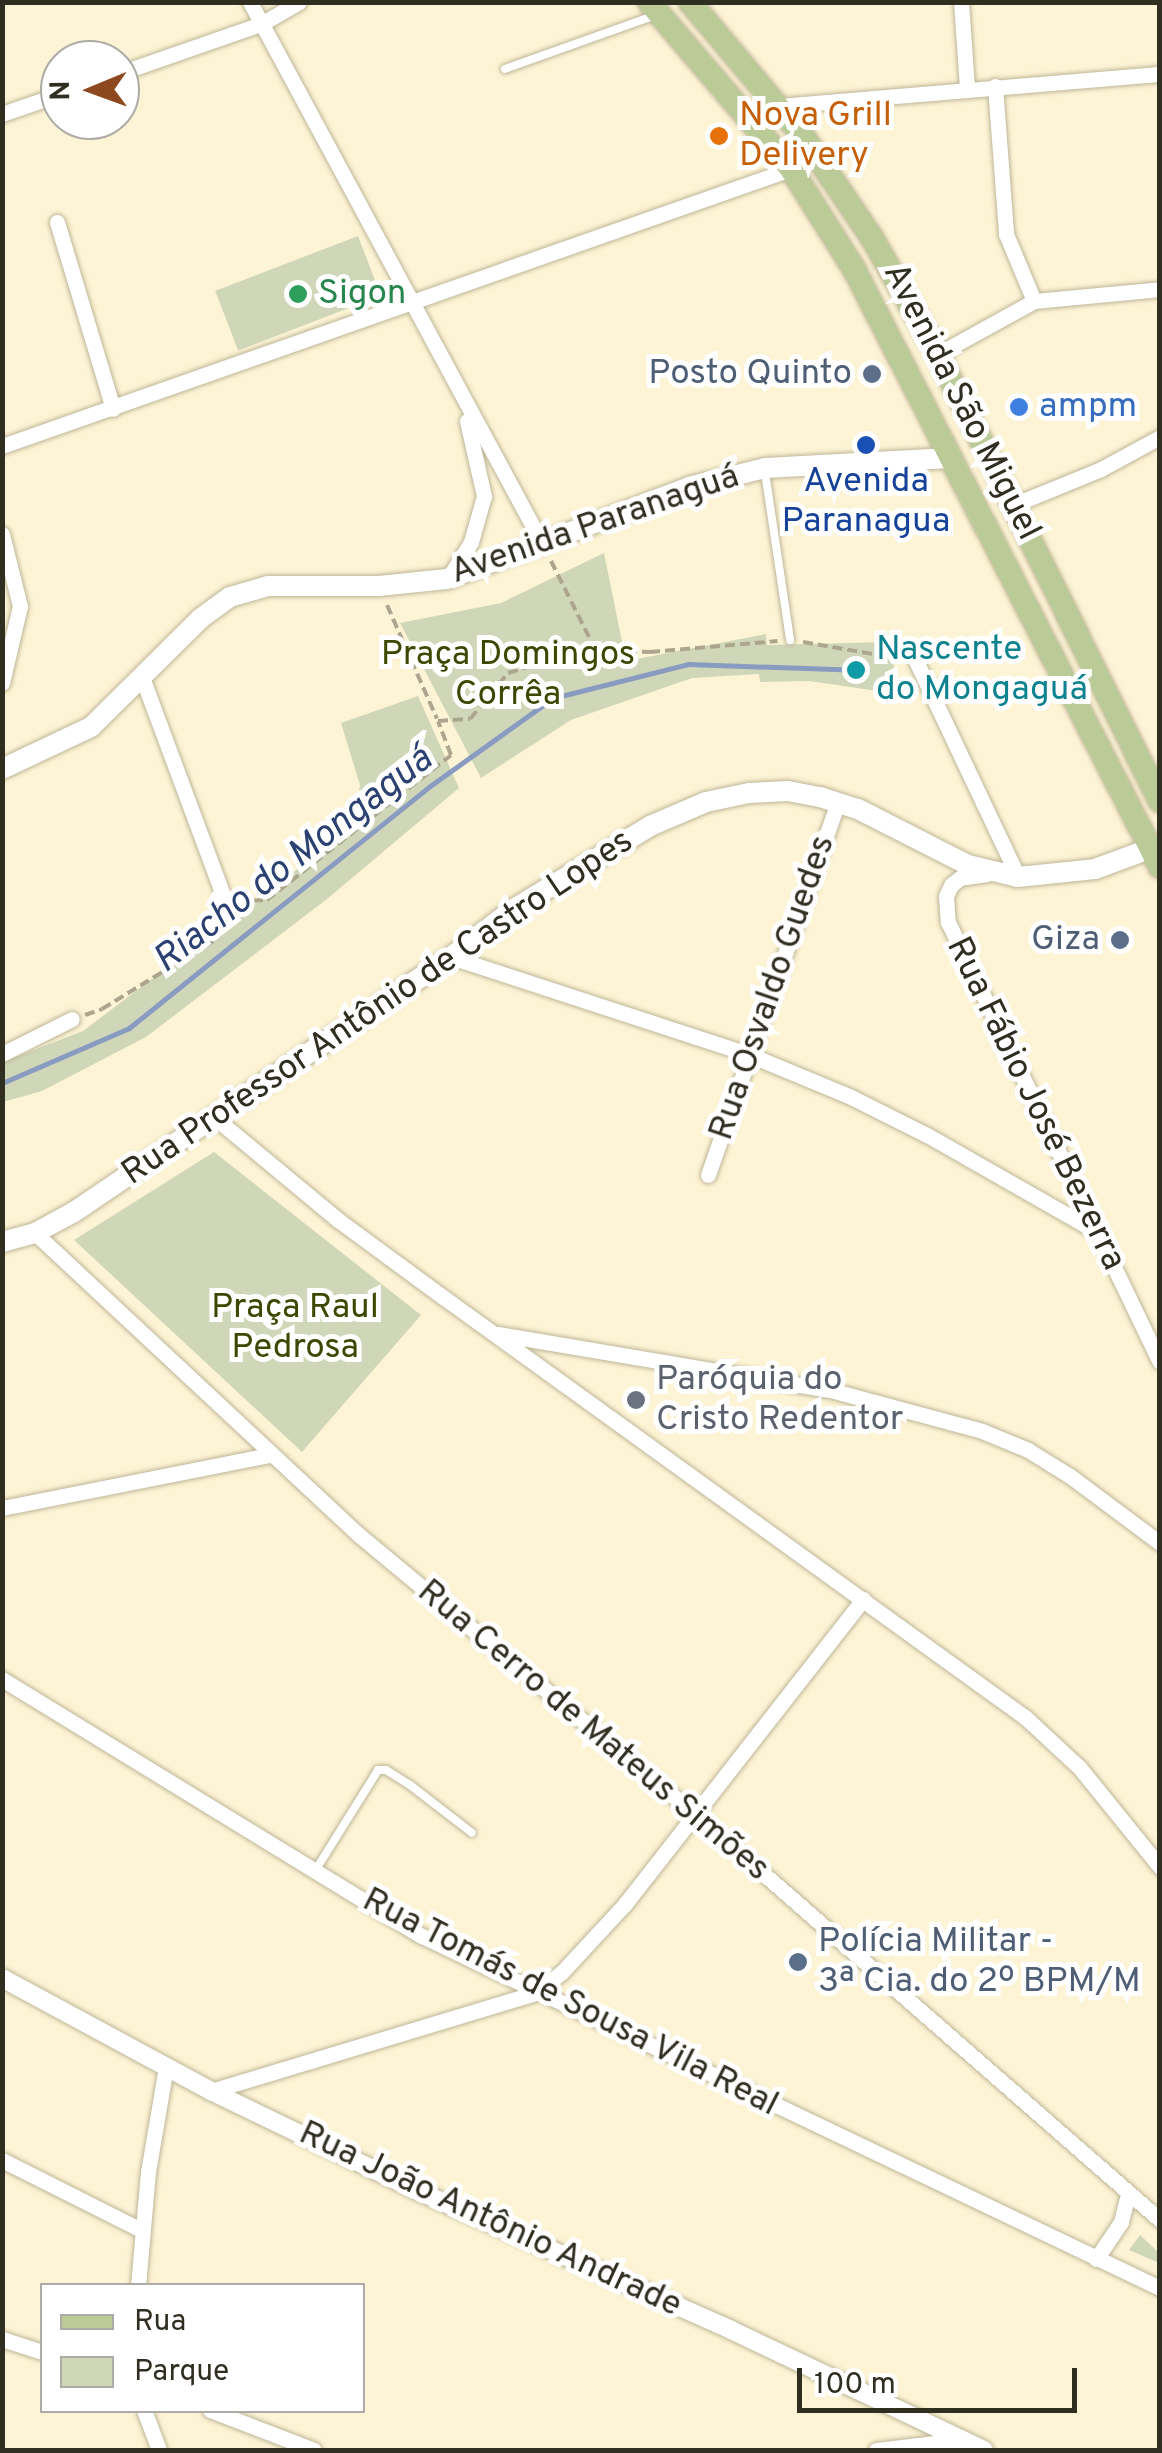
<!DOCTYPE html>
<html>
<head>
<meta charset="utf-8">
<style>
	body { margin:0 }
	#map { position:relative; width:1162px; height:2453px; overflow:hidden; background:#fdf4d5; font-family:Overpass,sans-serif }
	div>[style] { position:absolute }
	[style*='--x'] { left:calc(var(--x)*1px); top:calc(var(--y)*1px); width:calc(var(--w)*1px); rotate:calc(var(--a)*1deg) }
	.green>* { inset:0; background:#d0d7b8; transform-origin:0 0 }
	.stream>* { height:5px; margin:-2.5px; padding:0 2.5px; transform-origin:2.5px; border-radius:2.5px; background:#899bc0 }
	.path>* { height:4px; margin-top:-2px; transform-origin:0; background:repeating-linear-gradient(90deg,#ada68f 0 10px,transparent 0 15px) }
	.roads { filter:drop-shadow(0 0 2px #beb698) drop-shadow(0 0 2px #beb698) }
	.service>* { height:8px; margin:-4px; padding:0 4px; transform-origin:4px; border-radius:4px; background:#fff }
	.minor>* { height:15px; margin:-7.5px; padding:0 7.5px; transform-origin:7.5px; border-radius:7.5px; background:#fff }
	.tertiary>* { height:18px; margin:-9px; padding:0 9px; transform-origin:9px; border-radius:9px; background:#fff }
	.secondary>* { height:20px; margin:-10px; padding:0 10px; transform-origin:10px; border-radius:10px; background:#fff }
	.primary>* { height:22px; margin:-11px; padding:0 11px; transform-origin:11px; border-radius:11px; background:#bacb98 }
	.dots>* { width:28px; height:28px; translate:-50% -50%; box-sizing:border-box; border:5px solid #fff; border-radius:50% }
	span { translate:-50% -50%; white-space:nowrap; text-align:center; line-height:1.15; -webkit-text-stroke:10px #fff; paint-order:stroke }
	.food-label { font-size:35px; color:#c56008 }
	.left { translate:0 -50%; text-align:left }
	.leisure-label { font-size:35px; color:#27864d }
	.service-label { font-size:35px; color:#4e5e75 }
	.right { translate:-100% -50%; text-align:right }
	.street-label { font-size:35px; color:#302d21 }
	.shop-label { font-size:35px; color:#366cbe }
	.transit-label { font-size:35px; color:#164399 }
	.culture-label { font-size:35px; color:#0d838f }
	.park-label { font-size:35px; color:#3e4700 }
	.worship-label { font-size:35px; color:#5b616d }
	.water-label { font-size:38px; color:#2b4171; font-style:italic }
	.frame { position:absolute; inset:0; border:5px solid #302d21; pointer-events:none }
	.legend { position:absolute; left:40px; top:2283px; width:325px; height:130px; box-sizing:border-box; background:#fff; border:2px solid #acaba6; margin:0; padding:12px 18px; list-style:none; font-size:30px; color:#302d21 }
	.legend li { display:flex; align-items:center; gap:20px; height:50px }
	.legend b { width:50px; border:2px solid #acaba6 }
	.north { position:absolute; left:40px; top:40px; width:100px; height:100px; box-sizing:border-box; background:#fff; border:2px solid #acaba6; border-radius:50%; rotate:269deg; font-size:28px; font-weight:700; line-height:40px; text-align:center; color:#302d21 }
	.north::after { content:''; display:block; margin:auto; width:35px; height:45px; background:#8d481f; clip-path:polygon(50% 0,100% 100%,50% 72%,0 100%) }
	.scale { position:absolute; left:797px; top:2368px; width:280px; height:45px; box-sizing:border-box; border:5px solid #302d21; border-top:0; padding-left:12px; font-size:30px; line-height:35px; white-space:nowrap; color:#302d21; -webkit-text-stroke:8px #fff; paint-order:stroke }
</style>
</head>
<body>
<div id="map">
	<div class="green">
		<i style="left:358px;top:236px;width:64px;height:153px;rotate:69deg"></i>
		<i style="clip-path:polygon(604px 553px,626px 661px,766px 634px,767px 645px,886px 642px,900px 686px,871px 690px,809px 681px,760px 682px,759px 674px,692px 678px,571px 720px,481px 778px,400px 623px,501px 603px)"></i>
		<i style="clip-path:polygon(418px 696px,459px 788px,327px 899px,146px 1037px,42px 1091px,3px 1102px,3px 1062px,83px 1031px,312px 858px,355px 816px,360px 785px,341px 723px)"></i>
		<i style="clip-path:polygon(214px 1152px,421px 1315px,302px 1452px,74px 1240px)"></i>
		<i style="clip-path:polygon(1140px 2235px,1159px 2253px,1159px 2263px,1129px 2250px)"></i>
	</div>
	<div class="stream">
		<i style="--x:2;--y:1083;--w:138;--a:-23.4"></i>
		<i style="--x:129;--y:1028;--w:386;--a:-38.8"></i>
		<i style="--x:430;--y:786;--w:151;--a:-35.6"></i>
		<i style="--x:553;--y:698;--w:139;--a:-14.1"></i>
		<i style="--x:688;--y:664;--w:168;--a:2"></i>
	</div>
	<div class="path">
		<i style="--x:551;--y:561;--w:101;--a:63.4"></i>
		<i style="--x:387;--y:605;--w:124;--a:66.3"></i>
		<i style="--x:803;--y:642;--w:100;--a:9.7"></i>
		<i style="--x:238;--y:901;--w:29;--a:-2"></i>
		<i style="--x:267;--y:900;--w:234;--a:-38.2"></i>
		<i style="--x:451;--y:755;--w:36;--a:-111"></i>
		<i style="--x:438;--y:721;--w:32;--a:-4"></i>
		<i style="--x:470;--y:719;--w:60;--a:-50.4"></i>
		<i style="--x:508;--y:673;--w:77;--a:-17.3"></i>
		<i style="--x:582;--y:650;--w:68;--a:1.7"></i>
		<i style="--x:650;--y:652;--w:128;--a:-4.9"></i>
		<i style="--x:85;--y:1015;--w:18;--a:-19"></i>
		<i style="--x:102;--y:1009;--w:136;--a:-31.5"></i>
		<i style="--x:218;--y:938;--w:21;--a:-79"></i>
	</div>
	<div class="roads">
		<div class="service">
			<i style="--x:505;--y:69;--w:160;--a:-19.7"></i>
			<i style="--x:765;--y:472;--w:170;--a:81.5"></i>
			<i style="--x:315;--y:1871;--w:119;--a:-58"></i>
			<i style="--x:378;--y:1770;--w:8;--a:0"></i>
			<i style="--x:386;--y:1770;--w:28;--a:32"></i>
			<i style="--x:410;--y:1785;--w:78;--a:37.7"></i>
		</div>
		<div class="minor">
			<i style="--x:250;--y:2;--w:617;--a:61.65"></i>
			<i style="--x:961;--y:2;--w:86;--a:86"></i>
			<i style="--x:120;--y:73;--w:149;--a:-19.2"></i>
			<i style="--x:261;--y:24;--w:44;--a:-30.1"></i>
			<i style="--x:995;--y:86;--w:148;--a:85.7"></i>
			<i style="--x:1006;--y:234;--w:73;--a:67.3"></i>
			<i style="--x:778;--y:106;--w:383;--a:-4.8"></i>
			<i style="--x:2;--y:114;--w:61;--a:-19"></i>
			<i style="--x:57;--y:222;--w:195;--a:73.3"></i>
			<i style="--x:938;--y:354;--w:110;--a:-28.9"></i>
			<i style="--x:1034;--y:301;--w:127;--a:-5.4"></i>
			<i style="--x:2;--y:446;--w:836;--a:-19.35"></i>
			<i style="--x:1013;--y:505;--w:95;--a:-22.2"></i>
			<i style="--x:1101;--y:469;--w:67;--a:-28.5"></i>
			<i style="--x:2;--y:534;--w:74;--a:76"></i>
			<i style="--x:20;--y:606;--w:79;--a:103.2"></i>
			<i style="--x:449;--y:577;--w:41;--a:-57.8"></i>
			<i style="--x:471;--y:542;--w:48;--a:-74.2"></i>
			<i style="--x:484;--y:496;--w:77;--a:-102.8"></i>
			<i style="--x:916;--y:661;--w:239;--a:64.7"></i>
			<i style="--x:143;--y:680;--w:236;--a:69.6"></i>
			<i style="--x:987;--y:874;--w:27;--a:172"></i>
			<i style="--x:960;--y:878;--w:11;--a:142"></i>
			<i style="--x:951;--y:885;--w:12;--a:114"></i>
			<i style="--x:946;--y:896;--w:26;--a:86"></i>
			<i style="--x:948;--y:922;--w:488;--a:64.3"></i>
			<i style="--x:451;--y:957;--w:315;--a:18.1"></i>
			<i style="--x:750;--y:1055;--w:107;--a:22.5"></i>
			<i style="--x:849;--y:1096;--w:87;--a:26.6"></i>
			<i style="--x:927;--y:1135;--w:193;--a:29.7"></i>
			<i style="--x:2;--y:1054;--w:78;--a:-26.6"></i>
			<i style="--x:214;--y:1117;--w:161;--a:39.7"></i>
			<i style="--x:338;--y:1220;--w:130;--a:36.3"></i>
			<i style="--x:443;--y:1297;--w:719;--a:35.83"></i>
			<i style="--x:1026;--y:1718;--w:72;--a:42.8"></i>
			<i style="--x:1079;--y:1767;--w:129;--a:51"></i>
			<i style="--x:708;--y:1175;--w:396;--a:-70.8"></i>
			<i style="--x:35;--y:1233;--w:443;--a:43"></i>
			<i style="--x:359;--y:1535;--w:435;--a:39.7"></i>
			<i style="--x:694;--y:1813;--w:619;--a:41.13"></i>
			<i style="--x:498;--y:1334;--w:341;--a:9.6"></i>
			<i style="--x:834;--y:1391;--w:153;--a:15.1"></i>
			<i style="--x:982;--y:1431;--w:50;--a:22.4"></i>
			<i style="--x:1028;--y:1450;--w:49;--a:31.8"></i>
			<i style="--x:1070;--y:1476;--w:112;--a:36.7"></i>
			<i style="--x:2;--y:1508;--w:273;--a:-11.2"></i>
			<i style="--x:2;--y:1679;--w:492;--a:31.5"></i>
			<i style="--x:422;--y:1936;--w:818;--a:25.5"></i>
			<i style="--x:211;--y:2091;--w:339;--a:-16.8"></i>
			<i style="--x:536;--y:1993;--w:33;--a:-39"></i>
			<i style="--x:562;--y:1972;--w:93;--a:-47.2"></i>
			<i style="--x:625;--y:1904;--w:387;--a:-52"></i>
			<i style="--x:2;--y:2160;--w:156;--a:26.7"></i>
			<i style="--x:1096;--y:2259;--w:45;--a:-56"></i>
			<i style="--x:1121;--y:2222;--w:30;--a:-76"></i>
			<i style="--x:138;--y:2286;--w:114;--a:-85"></i>
			<i style="--x:148;--y:2172;--w:107;--a:-80.3"></i>
			<i style="--x:2;--y:2339;--w:42;--a:18"></i>
			<i style="--x:144;--y:2410;--w:43;--a:69.4"></i>
			<i style="--x:210;--y:2410;--w:111;--a:21"></i>
			<i style="--x:876;--y:2450;--w:85;--a:-6.8"></i>
		</div>
		<div class="tertiary">
			<i style="--x:2;--y:1978;--w:238;--a:28.4"></i>
			<i style="--x:211;--y:2091;--w:230;--a:25.8"></i>
			<i style="--x:418;--y:2191;--w:342;--a:23.9"></i>
			<i style="--x:731;--y:2330;--w:280;--a:25.4"></i>
		</div>
		<div class="secondary">
			<i style="--x:2;--y:769;--w:98;--a:-25.3"></i>
			<i style="--x:91;--y:727;--w:155;--a:-44.7"></i>
			<i style="--x:201;--y:618;--w:36;--a:-36"></i>
			<i style="--x:230;--y:597;--w:40;--a:-16"></i>
			<i style="--x:268;--y:586;--w:111;--a:0"></i>
			<i style="--x:379;--y:586;--w:68;--a:-5.9"></i>
			<i style="--x:447;--y:579;--w:259;--a:-20.8"></i>
			<i style="--x:689;--y:487;--w:78;--a:-14"></i>
			<i style="--x:765;--y:468;--w:185;--a:-3.1"></i>
			<i style="--x:2;--y:1242;--w:34;--a:-15"></i>
			<i style="--x:35;--y:1233;--w:44;--a:-28.3"></i>
			<i style="--x:74;--y:1212;--w:455;--a:-34.1"></i>
			<i style="--x:451;--y:957;--w:77;--a:-37.6"></i>
			<i style="--x:512;--y:910;--w:162;--a:-31.3"></i>
			<i style="--x:650;--y:826;--w:61;--a:-23.2"></i>
			<i style="--x:706;--y:802;--w:44;--a:-11.8"></i>
			<i style="--x:749;--y:793;--w:39;--a:-3"></i>
			<i style="--x:788;--y:791;--w:33;--a:11"></i>
			<i style="--x:820;--y:797;--w:40;--a:18"></i>
			<i style="--x:858;--y:809;--w:123;--a:27"></i>
			<i style="--x:968;--y:865;--w:51;--a:13.5"></i>
			<i style="--x:1018;--y:877;--w:77;--a:-5.9"></i>
			<i style="--x:1095;--y:869;--w:69;--a:-20.3"></i>
		</div>
		<div class="primary">
			<i style="--x:649;--y:2;--w:219;--a:49.6"></i>
			<i style="--x:791;--y:169;--w:118;--a:57.8"></i>
			<i style="--x:854;--y:269;--w:672;--a:62.9"></i>
			<i style="--x:690;--y:2;--w:179;--a:50"></i>
			<i style="--x:805;--y:139;--w:120;--a:55.9"></i>
			<i style="--x:872;--y:238;--w:133;--a:60.4"></i>
			<i style="--x:938;--y:354;--w:499;--a:63.6"></i>
		</div>
	</div>
	<div class="dots">
		<i style="left:719px;top:136px;background:#e8710a"></i>
		<i style="left:298px;top:294px;background:#2e9e5b"></i>
		<i style="left:872px;top:374px;background:#5c6f8a"></i>
		<i style="left:1019px;top:407px;background:#3f7fe0"></i>
		<i style="left:866px;top:445px;background:#1a4fb4"></i>
		<i style="left:856px;top:670px;background:#0f9aa8"></i>
		<i style="left:1120px;top:940px;background:#5c6f8a"></i>
		<i style="left:636px;top:1400px;background:#6b7280"></i>
		<i style="left:798px;top:1962px;background:#5c6f8a"></i>
	</div>
	<div class="food-label">
		<span class="left" style="left:739px;top:136px">Nova Grill<br>Delivery</span>
	</div>
	<div class="leisure-label">
		<span class="left" style="left:318px;top:294px">Sigon</span>
	</div>
	<div class="service-label">
		<span class="right" style="left:852px;top:374px">Posto Quinto</span>
		<span class="right" style="left:1100px;top:940px">Giza</span>
		<span class="left" style="left:818px;top:1962px">Polícia Militar -<br>3ª Cia. do 2º BPM/M</span>
	</div>
	<div class="street-label">
		<span style="left:961px;top:402px;rotate:63deg">Avenida São Miguel</span>
		<span style="left:595px;top:525px;rotate:-19deg">Avenida Paranaguá</span>
		<span style="left:773px;top:988px;rotate:-71deg">Rua Osvaldo Guedes</span>
		<span style="left:378px;top:1008px;rotate:-34deg">Rua Professor Antônio de Castro Lopes</span>
		<span style="left:1035px;top:1104px;rotate:64deg">Rua Fábio José Bezerra</span>
		<span style="left:593px;top:1731px;rotate:40deg">Rua Cerro de Mateus Simões</span>
		<span style="left:570px;top:2003px;rotate:27deg">Rua Tomás de Sousa Vila Real</span>
		<span style="left:490px;top:2220px;rotate:25deg">Rua João Antônio Andrade</span>
	</div>
	<div class="shop-label">
		<span class="left" style="left:1039px;top:407px">ampm</span>
	</div>
	<div class="transit-label">
		<span style="left:866px;top:502px">Avenida<br>Paranagua</span>
	</div>
	<div class="culture-label">
		<span class="left" style="left:876px;top:670px">Nascente<br>do Mongaguá</span>
	</div>
	<div class="park-label">
		<span style="left:508px;top:675px">Praça Domingos<br>Corrêa</span>
		<span style="left:295px;top:1328px">Praça Raul<br>Pedrosa</span>
	</div>
	<div class="worship-label">
		<span class="left" style="left:656px;top:1400px">Paróquia do<br>Cristo Redentor</span>
	</div>
	<div class="water-label">
		<span style="left:294px;top:861px;rotate:-38deg">Riacho do Mongaguá</span>
	</div>
	<div class="frame"></div>
	<ul class="legend">
	<li><b style="height:12px;background:#bacb98"></b>Rua</li>
	<li><b style="height:28px;background:#d0d7b8"></b>Parque</li>
	</ul>
	<div class="north">N</div>
	<div class="scale">100 m</div>
</div>
</body>
</html>
